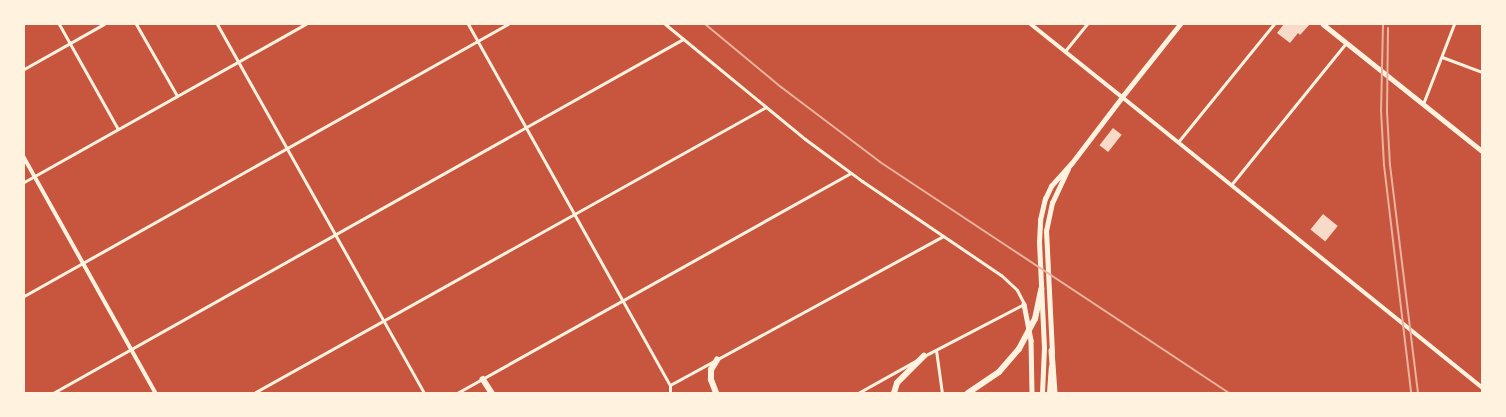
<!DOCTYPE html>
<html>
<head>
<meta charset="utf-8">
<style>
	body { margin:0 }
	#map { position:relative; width:1506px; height:417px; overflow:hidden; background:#c8553d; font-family:"DejaVu Sans",sans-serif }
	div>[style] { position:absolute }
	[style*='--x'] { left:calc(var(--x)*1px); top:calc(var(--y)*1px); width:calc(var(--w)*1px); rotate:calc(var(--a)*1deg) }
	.building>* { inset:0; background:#f7dbc8; transform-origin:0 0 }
	.minor>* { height:3px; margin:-1.5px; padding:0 1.5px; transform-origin:1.5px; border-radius:1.5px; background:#fff3e0 }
	.tertiary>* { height:3.5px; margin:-1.75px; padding:0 1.75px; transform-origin:1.75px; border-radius:1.75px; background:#fff3e0 }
	.secondary>* { height:4px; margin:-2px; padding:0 2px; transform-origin:2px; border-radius:2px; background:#fff3e0 }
	.primary>* { height:4.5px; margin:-2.25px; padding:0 2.25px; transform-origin:2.25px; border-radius:2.25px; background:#fff3e0 }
	.motorway>* { height:5.5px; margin:-2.75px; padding:0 2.75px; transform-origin:2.75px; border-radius:2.75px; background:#fff3e0 }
	.rail>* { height:2px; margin:-1px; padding:0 1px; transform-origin:1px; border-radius:1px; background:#e9b49f }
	span { translate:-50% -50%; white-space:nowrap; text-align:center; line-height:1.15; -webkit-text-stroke:3.5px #fff3e0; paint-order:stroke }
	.frame { position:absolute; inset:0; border:25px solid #fff3e0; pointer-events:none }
</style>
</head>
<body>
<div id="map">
	<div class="building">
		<i style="clip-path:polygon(1284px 24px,1310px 24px,1300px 35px,1298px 33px,1290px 43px,1277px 33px)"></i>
		<i style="left:1113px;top:128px;width:11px;height:22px;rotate:38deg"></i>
		<i style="left:1323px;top:214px;width:19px;height:20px;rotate:39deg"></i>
	</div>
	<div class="minor">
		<i style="--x:59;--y:24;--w:120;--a:60.7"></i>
		<i style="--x:136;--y:24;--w:83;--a:60.3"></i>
		<i style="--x:217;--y:24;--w:423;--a:60.7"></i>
		<i style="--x:468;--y:24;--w:414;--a:60.8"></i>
		<i style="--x:670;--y:385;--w:8;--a:90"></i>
		<i style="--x:665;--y:24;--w:181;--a:39.4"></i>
		<i style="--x:805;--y:139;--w:71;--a:36.4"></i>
		<i style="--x:862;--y:181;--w:168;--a:34.1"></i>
		<i style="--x:1001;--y:275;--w:22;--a:43"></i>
		<i style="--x:1017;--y:290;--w:16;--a:63"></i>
		<i style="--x:1024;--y:304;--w:113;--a:152.5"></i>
		<i style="--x:1065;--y:51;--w:35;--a:-51"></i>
		<i style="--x:1442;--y:57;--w:43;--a:20.6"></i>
		<i style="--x:24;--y:69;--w:92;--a:-29.4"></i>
		<i style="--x:1423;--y:104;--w:86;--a:-68.8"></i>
		<i style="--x:1178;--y:142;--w:152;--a:-50.9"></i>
		<i style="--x:24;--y:182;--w:323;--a:-29.3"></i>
		<i style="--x:1231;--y:185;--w:183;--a:-51"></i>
		<i style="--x:24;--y:296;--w:555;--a:-29.34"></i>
		<i style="--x:936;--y:350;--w:43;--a:82.1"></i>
		<i style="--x:670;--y:385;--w:311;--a:-28.6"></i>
		<i style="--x:53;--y:393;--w:723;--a:-29.33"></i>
		<i style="--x:254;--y:393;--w:586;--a:-29.19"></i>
		<i style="--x:457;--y:393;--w:450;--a:-29.2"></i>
		<i style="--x:858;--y:393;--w:68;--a:-29.2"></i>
	</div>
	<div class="tertiary">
		<i style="--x:1031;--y:24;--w:117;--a:38.7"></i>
		<i style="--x:24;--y:157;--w:270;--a:60.8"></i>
	</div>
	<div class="secondary">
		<i style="--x:1122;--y:97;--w:462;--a:38.9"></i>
	</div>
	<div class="primary">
		<i style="--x:1323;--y:24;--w:203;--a:38.6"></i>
		<i style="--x:1024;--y:304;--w:37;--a:79"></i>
		<i style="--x:1031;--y:340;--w:53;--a:88.9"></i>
		<i style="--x:1052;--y:353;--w:122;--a:-92.8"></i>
		<i style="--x:1046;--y:231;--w:29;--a:-78"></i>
		<i style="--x:1052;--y:203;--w:38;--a:-65"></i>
		<i style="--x:1042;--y:393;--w:45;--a:-87.5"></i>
		<i style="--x:1044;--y:348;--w:106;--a:-92.7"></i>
		<i style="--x:1039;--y:242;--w:22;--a:-87"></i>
		<i style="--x:1040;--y:220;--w:22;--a:-77"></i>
		<i style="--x:1045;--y:199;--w:14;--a:-65"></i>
		<i style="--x:1051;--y:186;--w:30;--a:-48"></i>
		<i style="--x:1071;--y:164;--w:84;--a:-52.7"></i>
		<i style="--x:1122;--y:97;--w:93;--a:-51.5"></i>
		<i style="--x:1049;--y:393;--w:26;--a:-86"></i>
	</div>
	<div class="motorway">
		<i style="--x:1052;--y:351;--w:42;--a:85.9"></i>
		<i style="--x:483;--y:379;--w:17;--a:57"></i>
		<i style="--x:716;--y:393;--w:14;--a:-111"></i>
		<i style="--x:711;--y:380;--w:10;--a:-90"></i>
		<i style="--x:711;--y:370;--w:12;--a:-59"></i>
		<i style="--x:894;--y:393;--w:10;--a:-73"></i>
		<i style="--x:897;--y:383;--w:38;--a:-45"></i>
		<i style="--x:968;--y:393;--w:37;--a:-34"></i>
		<i style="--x:999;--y:372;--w:30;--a:-49"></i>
		<i style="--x:1019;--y:349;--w:34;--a:-62"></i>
		<i style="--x:1035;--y:319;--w:30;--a:-78"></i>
	</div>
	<div class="rail">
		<i style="--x:705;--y:24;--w:99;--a:39.7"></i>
		<i style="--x:781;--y:87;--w:124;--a:37.1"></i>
		<i style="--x:880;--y:162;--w:419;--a:33.5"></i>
		<i style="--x:1383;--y:24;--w:86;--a:91.3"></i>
		<i style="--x:1381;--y:110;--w:55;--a:86.9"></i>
		<i style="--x:1384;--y:165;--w:230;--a:83.2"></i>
		<i style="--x:1388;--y:28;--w:84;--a:90.7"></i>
		<i style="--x:1387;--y:112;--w:53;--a:86.8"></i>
		<i style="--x:1390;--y:165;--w:230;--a:83"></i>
	</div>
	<div class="frame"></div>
</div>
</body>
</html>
